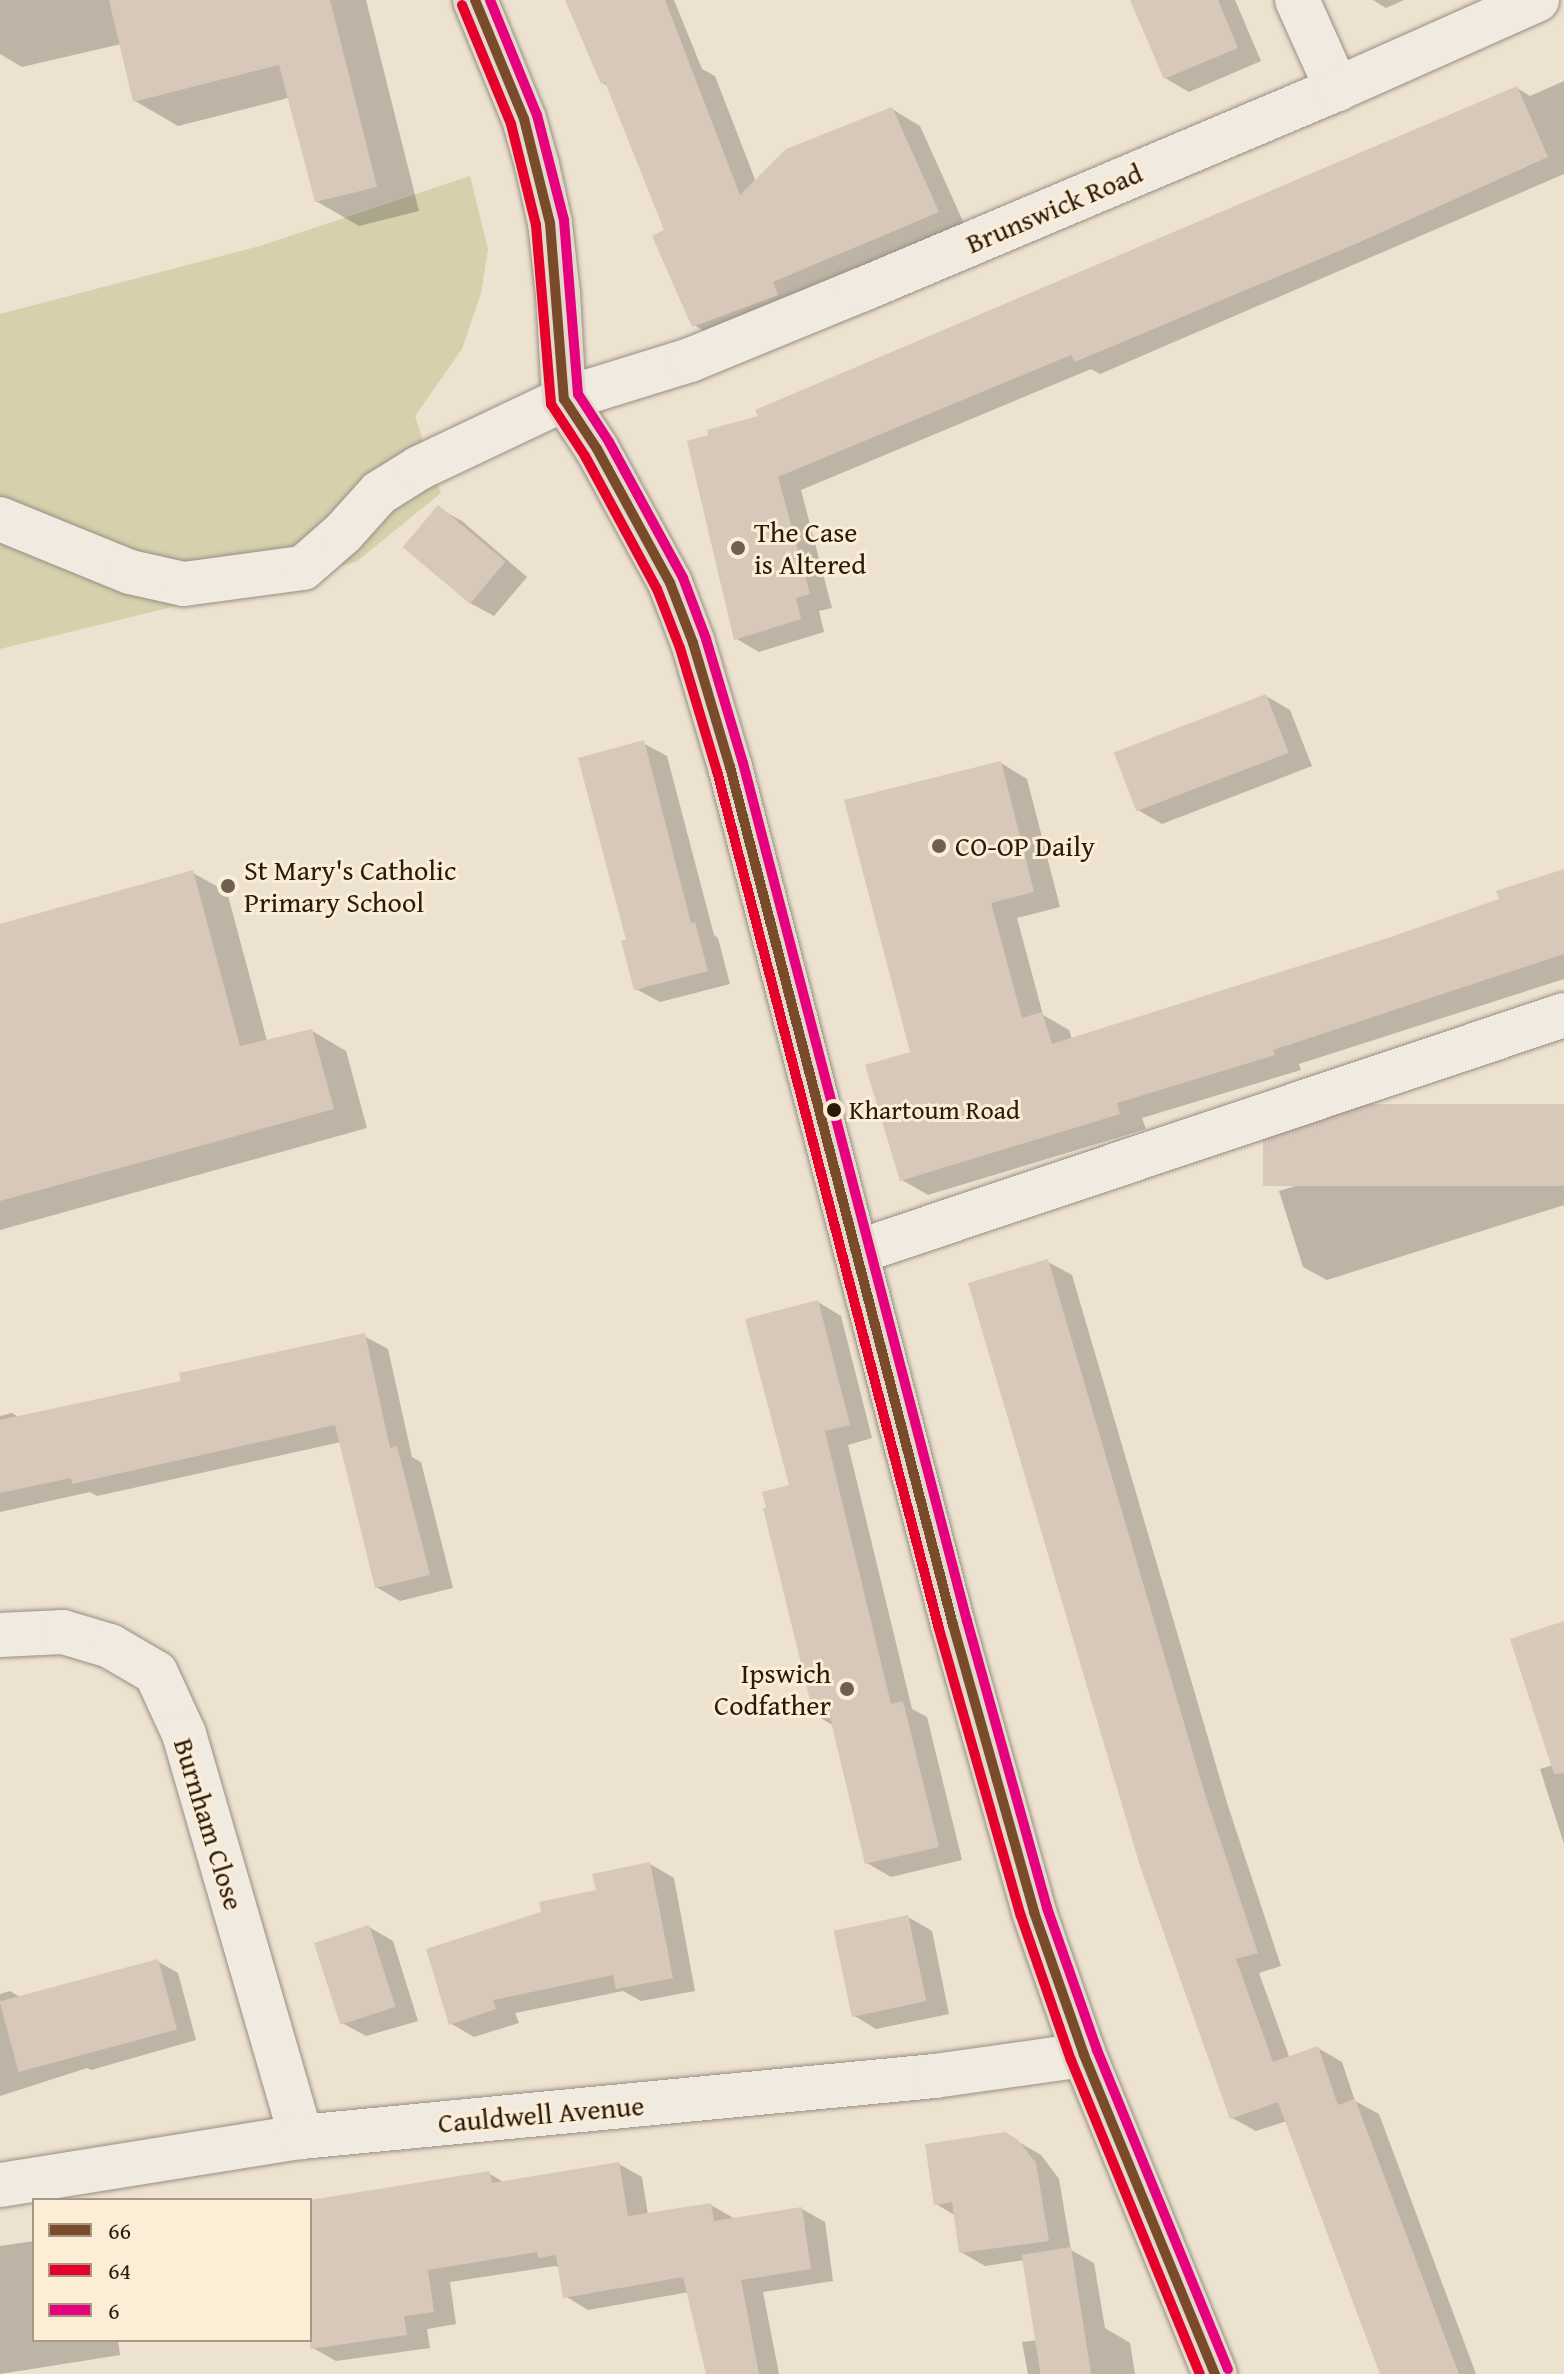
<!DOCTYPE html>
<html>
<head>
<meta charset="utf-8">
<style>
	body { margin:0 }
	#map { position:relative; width:1564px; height:2374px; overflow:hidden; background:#ede1cf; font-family:"Gentium Book Plus",serif }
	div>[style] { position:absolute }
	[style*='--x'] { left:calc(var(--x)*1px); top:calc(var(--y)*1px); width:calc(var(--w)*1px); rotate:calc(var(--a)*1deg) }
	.green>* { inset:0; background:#d6d0ac }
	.shadow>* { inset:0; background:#0003 }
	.building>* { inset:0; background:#d8c8ba; transform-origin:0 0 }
	.roads { filter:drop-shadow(0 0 2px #978e83) drop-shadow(0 0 2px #978e83) }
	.street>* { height:44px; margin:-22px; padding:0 22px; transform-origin:22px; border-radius:22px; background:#f0eae0 }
	.primary>* { height:44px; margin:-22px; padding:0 22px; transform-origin:22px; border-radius:22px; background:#e3d9cb }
	.bus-1>* { height:10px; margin:-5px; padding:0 5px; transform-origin:5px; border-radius:5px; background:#7a4b2a }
	.bus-2>* { height:10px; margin:-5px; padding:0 5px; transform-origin:5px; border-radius:5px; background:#e4002b }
	.bus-3>* { height:10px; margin:-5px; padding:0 5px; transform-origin:5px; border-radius:5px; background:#e5007d }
	.dots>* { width:22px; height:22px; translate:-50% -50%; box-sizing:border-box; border:4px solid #fcedd7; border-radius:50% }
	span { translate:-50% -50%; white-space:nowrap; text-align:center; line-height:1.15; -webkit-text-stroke:6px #fcedd7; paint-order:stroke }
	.bus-label { font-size:26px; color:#291a0b }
	.left { translate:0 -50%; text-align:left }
	.street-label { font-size:28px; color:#291a0b }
	.poi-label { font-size:28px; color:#291a0b }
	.right { translate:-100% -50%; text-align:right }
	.legend { position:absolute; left:32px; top:2198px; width:280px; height:144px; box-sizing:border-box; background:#fcedd7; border:2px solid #a89985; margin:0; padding:10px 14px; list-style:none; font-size:24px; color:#291a0b }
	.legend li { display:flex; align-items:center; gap:16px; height:40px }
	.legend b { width:40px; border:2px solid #a89985 }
</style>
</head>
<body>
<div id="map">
	<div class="green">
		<i style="clip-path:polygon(470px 176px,488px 249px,481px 293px,462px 349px,415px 416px,441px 493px,356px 562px,0 649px,0 314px,260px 246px)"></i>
	</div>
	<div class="shadow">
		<i style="clip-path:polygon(0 0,366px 0,419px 211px,359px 226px,316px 201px,288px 98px,178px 126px,135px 101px,121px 44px,22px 67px,0 54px)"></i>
		<i style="clip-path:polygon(568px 0,674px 0,702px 69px,715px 76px,756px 182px,892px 109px,920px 126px,966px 228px,722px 342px,694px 325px,667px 231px,608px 86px,602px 83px)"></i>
		<i style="clip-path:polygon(1133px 0,1235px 0,1261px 61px,1189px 92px,1165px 78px)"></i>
		<i style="clip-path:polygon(1373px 0,1404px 0,1386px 8px)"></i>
		<i style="clip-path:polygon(1564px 81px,1564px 174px,1100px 374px,1091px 369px,801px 490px,832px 608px,819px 611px,824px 632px,759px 652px,735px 638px,761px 418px,1517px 88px,1530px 96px)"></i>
		<i style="clip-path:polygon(438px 508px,462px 521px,527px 577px,494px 616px,470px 603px)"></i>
		<i style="clip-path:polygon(1266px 696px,1290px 710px,1312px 766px,1162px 824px,1138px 810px)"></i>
		<i style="clip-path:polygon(643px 743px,667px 756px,714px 935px,718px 938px,730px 984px,660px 1002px,636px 989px,628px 941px)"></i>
		<i style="clip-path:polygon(1001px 763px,1027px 779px,1060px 907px,1017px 918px,1043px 1015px,1069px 1030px,1072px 1040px,1263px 981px,1502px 901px,1564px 872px,1564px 979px,1299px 1064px,1301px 1070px,1142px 1118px,1146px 1129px,928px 1195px,902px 1180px,912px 1053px)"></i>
		<i style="clip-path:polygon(193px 873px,227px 892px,267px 1041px,312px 1031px,346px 1051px,367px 1128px,0 1230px,0 926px)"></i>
		<i style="clip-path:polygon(1564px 1105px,1564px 1205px,1327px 1280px,1303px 1267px,1279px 1191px)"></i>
		<i style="clip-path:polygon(1048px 1262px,1072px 1275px,1228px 1806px,1281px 1966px,1259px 1973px,1290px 2059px,1318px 2048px,1342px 2062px,1355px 2101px,1379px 2114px,1476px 2374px,1381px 2374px,1287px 2121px,1256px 2131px,1232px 2118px)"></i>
		<i style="clip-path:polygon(818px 1302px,841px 1316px,872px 1438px,848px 1445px,912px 1709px,927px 1717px,962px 1860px,891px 1877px,867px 1863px,834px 1726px,816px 1715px,792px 1487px)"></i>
		<i style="clip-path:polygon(364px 1336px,388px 1349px,412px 1457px,421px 1462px,453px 1588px,400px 1601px,376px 1587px,341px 1442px,97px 1496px,90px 1492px,0 1512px,0 1416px,12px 1413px,20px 1418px,183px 1382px)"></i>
		<i style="clip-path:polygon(1564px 1623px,1564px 1844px,1540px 1769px,1553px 1765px)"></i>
		<i style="clip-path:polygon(650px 1864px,674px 1878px,695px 1991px,641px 2001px,623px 1991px,515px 2013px,519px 2023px,474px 2037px,450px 2023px,599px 1892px)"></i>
		<i style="clip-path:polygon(908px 1917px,932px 1931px,949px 2014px,876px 2029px,853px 2015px)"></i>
		<i style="clip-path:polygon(369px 1927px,393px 1941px,418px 2021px,366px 2036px,342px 2023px)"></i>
		<i style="clip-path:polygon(157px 1961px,178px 1973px,196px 2040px,91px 2070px,87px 2068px,0 2096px,0 1994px,10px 1991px,23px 1999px)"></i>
		<i style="clip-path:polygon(1005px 2134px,1041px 2155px,1059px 2179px,1071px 2250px,1094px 2263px,1105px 2328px,1130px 2343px,1135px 2374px,1028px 2374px,1022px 2342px,1038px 2340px,1025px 2260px,985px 2266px,961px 2252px,956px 2216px,936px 2204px)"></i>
		<i style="clip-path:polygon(619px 2164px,642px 2177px,648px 2215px,711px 2205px,735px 2219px,802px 2209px,825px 2222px,833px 2281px,763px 2292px,779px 2374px,707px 2374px,689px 2292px,588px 2310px,565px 2296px,560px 2268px,555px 2266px,450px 2282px,456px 2324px,427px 2329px,430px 2348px,336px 2361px,313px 2348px,310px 2202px,490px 2174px,505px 2183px)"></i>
		<i style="clip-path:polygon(34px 2241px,34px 2340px,118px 2340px,120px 2355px,0 2374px,0 2246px)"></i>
	</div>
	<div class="building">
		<i style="clip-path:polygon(109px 0,330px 0,377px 187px,315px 202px,279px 65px,133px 102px)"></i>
		<i style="clip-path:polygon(565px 0,665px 0,740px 195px,786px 149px,892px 107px,939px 212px,773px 282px,778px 295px,692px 327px,652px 236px,664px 230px,605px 82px,601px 84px)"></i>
		<i style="clip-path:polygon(1130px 0,1218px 0,1238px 48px,1164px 79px)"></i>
		<i style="clip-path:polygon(1517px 86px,1548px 157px,1360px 242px,1075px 362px,1071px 355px,778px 477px,810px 594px,796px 598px,801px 619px,734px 640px,687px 441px,708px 435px,707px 430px,758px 416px,755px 410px)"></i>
		<i style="left:438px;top:505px;width:88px;height:55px;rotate:40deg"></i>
		<i style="left:1266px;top:694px;width:63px;height:163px;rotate:69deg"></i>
		<i style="clip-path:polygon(644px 740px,691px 923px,695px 922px,708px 971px,634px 990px,621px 941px,626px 940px,578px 758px)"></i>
		<i style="clip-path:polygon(1001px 761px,1034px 892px,991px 903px,1022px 1018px,1042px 1012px,1052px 1044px,1388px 938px,1499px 899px,1496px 891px,1564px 869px,1564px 954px,1273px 1050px,1275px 1055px,1117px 1103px,1120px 1114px,900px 1181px,865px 1065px,910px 1052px,844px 800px)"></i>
		<i style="clip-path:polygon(193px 870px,240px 1046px,312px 1029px,334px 1109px,0 1201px,0 924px)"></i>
		<i style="left:1564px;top:1104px;width:82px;height:301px;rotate:90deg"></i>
		<i style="clip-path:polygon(1048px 1259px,1204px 1791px,1258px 1953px,1236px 1959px,1273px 2062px,1318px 2046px,1338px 2105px,1355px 2099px,1459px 2374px,1380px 2374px,1278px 2102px,1230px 2119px,1140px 1866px,968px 1283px)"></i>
		<i style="clip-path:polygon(818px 1300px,850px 1425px,825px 1431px,891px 1704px,903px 1701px,939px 1847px,865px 1864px,829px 1713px,814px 1717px,763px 1508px,766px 1508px,762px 1492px,789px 1485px,745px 1319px)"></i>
		<i style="clip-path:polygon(365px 1333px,390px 1448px,397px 1446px,430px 1575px,375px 1588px,335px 1425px,72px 1484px,71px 1478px,0 1493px,0 1420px,181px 1381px,179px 1373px)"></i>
		<i style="clip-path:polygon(1564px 1621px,1564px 1773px,1554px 1774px,1510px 1639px)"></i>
		<i style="clip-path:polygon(650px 1862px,673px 1978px,616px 1989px,613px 1975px,493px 2000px,496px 2009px,449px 2025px,426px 1949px,541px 1912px,539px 1902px,596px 1890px,592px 1874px)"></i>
		<i style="left:908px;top:1915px;width:88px;height:76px;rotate:78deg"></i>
		<i style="left:369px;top:1925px;width:86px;height:58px;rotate:72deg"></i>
		<i style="left:158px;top:1959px;width:73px;height:164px;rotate:75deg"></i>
		<i style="clip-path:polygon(1005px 2132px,1017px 2139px,1036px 2163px,1049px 2241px,959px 2253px,952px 2202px,934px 2205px,925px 2144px)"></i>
		<i style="clip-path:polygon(619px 2162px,628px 2216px,711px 2203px,714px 2221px,802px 2207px,811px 2269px,741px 2280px,759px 2374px,706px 2374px,683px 2277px,563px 2298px,556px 2255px,538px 2258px,537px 2252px,428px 2270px,434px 2312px,404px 2316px,407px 2335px,310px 2349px,310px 2200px,490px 2171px,492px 2183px)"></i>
		<i style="left:1071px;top:2247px;width:129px;height:50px;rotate:81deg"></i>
	</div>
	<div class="roads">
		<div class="street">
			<i style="--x:1297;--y:0;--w:98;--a:65.8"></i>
			<i style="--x:0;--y:519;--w:140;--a:22.2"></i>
			<i style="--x:130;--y:572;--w:55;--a:12.5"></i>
			<i style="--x:184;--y:584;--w:120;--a:-7.7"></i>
			<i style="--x:303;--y:568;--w:53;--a:-41.2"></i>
			<i style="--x:343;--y:533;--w:54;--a:-48"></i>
			<i style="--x:379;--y:493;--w:47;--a:-32"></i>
			<i style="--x:419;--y:468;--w:161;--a:-25.4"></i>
			<i style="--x:564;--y:399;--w:132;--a:-17.2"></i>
			<i style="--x:690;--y:360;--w:185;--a:-22.3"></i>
			<i style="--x:861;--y:290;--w:517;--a:-22.89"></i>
			<i style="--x:1337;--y:89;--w:219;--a:-24"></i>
			<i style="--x:857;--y:1252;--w:746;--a:-18.53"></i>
			<i style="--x:0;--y:1635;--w:63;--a:-2.7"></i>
			<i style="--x:63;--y:1632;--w:49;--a:16.6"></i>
			<i style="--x:110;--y:1646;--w:53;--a:30.4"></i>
			<i style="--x:156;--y:1673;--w:67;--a:65.3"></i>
			<i style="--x:184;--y:1734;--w:420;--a:73.8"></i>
			<i style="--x:0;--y:2185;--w:305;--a:-9.1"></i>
			<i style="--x:301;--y:2137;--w:637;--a:-5.5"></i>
			<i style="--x:935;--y:2076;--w:150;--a:-8"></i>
		</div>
		<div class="primary">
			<i style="--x:475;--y:0;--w:129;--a:67.6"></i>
			<i style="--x:524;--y:119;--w:48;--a:74.2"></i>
			<i style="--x:537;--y:165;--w:59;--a:77.4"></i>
			<i style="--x:550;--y:223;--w:71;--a:83.6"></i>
			<i style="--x:558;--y:294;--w:105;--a:86.7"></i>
			<i style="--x:564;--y:399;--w:60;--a:56.6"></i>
			<i style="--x:597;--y:449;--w:153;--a:61.4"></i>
			<i style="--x:670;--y:583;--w:64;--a:69"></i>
			<i style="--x:693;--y:643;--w:129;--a:73.4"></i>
			<i style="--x:730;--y:767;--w:887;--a:75.43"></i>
			<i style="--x:953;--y:1625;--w:298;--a:74.2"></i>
			<i style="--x:1034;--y:1912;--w:151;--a:70.7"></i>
			<i style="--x:1084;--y:2055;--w:345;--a:67.7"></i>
		</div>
	</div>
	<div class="bus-1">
		<i style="--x:475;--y:0;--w:129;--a:67.6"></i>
		<i style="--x:524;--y:119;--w:107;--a:76"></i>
		<i style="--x:550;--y:223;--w:177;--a:85.5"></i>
		<i style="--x:564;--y:399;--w:60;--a:56.6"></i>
		<i style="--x:597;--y:449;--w:153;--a:61.4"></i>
		<i style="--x:670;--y:583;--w:64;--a:69"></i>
		<i style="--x:693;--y:643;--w:129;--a:73.4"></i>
		<i style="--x:730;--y:767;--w:887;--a:75.43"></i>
		<i style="--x:953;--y:1625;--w:298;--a:74.2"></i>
		<i style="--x:1034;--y:1912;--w:151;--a:70.7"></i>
		<i style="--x:1084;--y:2055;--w:345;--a:67.7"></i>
	</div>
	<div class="bus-2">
		<i style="--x:462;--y:5;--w:129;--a:67.6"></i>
		<i style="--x:511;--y:124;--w:104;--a:76.1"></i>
		<i style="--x:536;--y:225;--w:180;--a:85.2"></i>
		<i style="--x:551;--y:404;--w:62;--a:56.8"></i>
		<i style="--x:585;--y:456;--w:151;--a:61.6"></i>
		<i style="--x:657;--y:589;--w:63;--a:68.7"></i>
		<i style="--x:680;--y:648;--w:128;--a:73.3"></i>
		<i style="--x:717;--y:771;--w:886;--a:75.49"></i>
		<i style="--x:939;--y:1629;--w:298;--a:74.1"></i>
		<i style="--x:1021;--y:1916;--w:152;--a:70.9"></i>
		<i style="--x:1071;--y:2060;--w:339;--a:67.7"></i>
	</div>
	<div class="bus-3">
		<i style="--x:490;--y:0;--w:124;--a:67.8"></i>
		<i style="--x:537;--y:115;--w:108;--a:75.6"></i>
		<i style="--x:564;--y:220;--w:175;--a:85.4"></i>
		<i style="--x:578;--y:394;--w:57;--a:57.1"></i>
		<i style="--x:609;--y:442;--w:155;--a:61.4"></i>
		<i style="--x:683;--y:578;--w:65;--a:69.3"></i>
		<i style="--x:706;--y:639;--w:129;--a:73.4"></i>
		<i style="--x:743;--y:763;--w:887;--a:75.37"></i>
		<i style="--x:967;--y:1621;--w:298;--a:74.4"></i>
		<i style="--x:1047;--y:1908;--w:151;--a:70.6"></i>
		<i style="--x:1097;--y:2050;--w:345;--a:67.7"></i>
	</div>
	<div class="dots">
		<i style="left:738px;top:548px;background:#6e6050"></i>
		<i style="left:939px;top:846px;background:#6e6050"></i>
		<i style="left:228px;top:886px;background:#6e6050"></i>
		<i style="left:834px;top:1110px;background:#291a0b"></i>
		<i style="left:847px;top:1689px;background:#6e6050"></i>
	</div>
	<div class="bus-label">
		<span class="left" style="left:849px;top:1110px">Khartoum Road</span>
	</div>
	<div class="street-label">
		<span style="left:1054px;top:208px;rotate:-23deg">Brunswick Road</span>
		<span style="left:209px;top:1824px;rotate:73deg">Burnham Close</span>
		<span style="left:541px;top:2114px;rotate:-5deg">Cauldwell Avenue</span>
	</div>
	<div class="poi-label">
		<span class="left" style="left:754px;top:548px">The Case<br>is Altered</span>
		<span class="left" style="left:955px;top:846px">CO-OP Daily</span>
		<span class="left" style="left:244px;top:886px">St Mary's Catholic<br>Primary School</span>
		<span class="right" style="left:831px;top:1689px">Ipswich<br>Codfather</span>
	</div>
	<ul class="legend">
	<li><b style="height:10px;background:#7a4b2a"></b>66</li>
	<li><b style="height:10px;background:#e4002b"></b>64</li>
	<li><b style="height:10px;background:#e5007d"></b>6</li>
	</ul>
</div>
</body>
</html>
